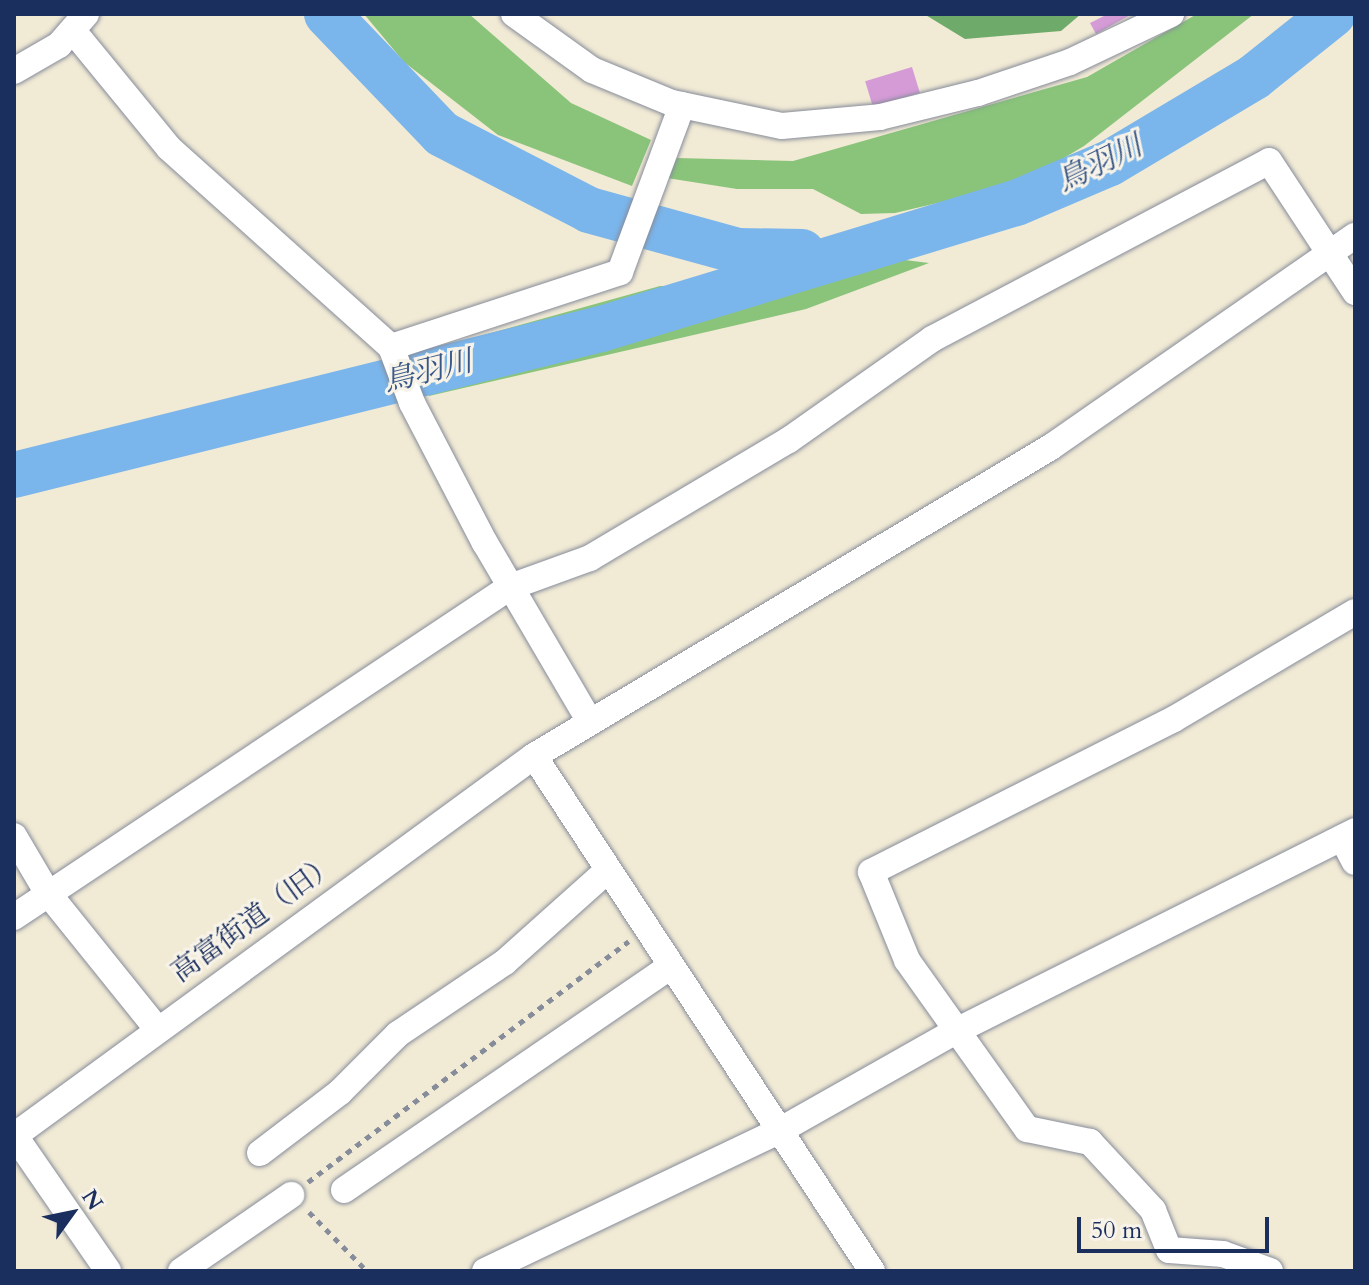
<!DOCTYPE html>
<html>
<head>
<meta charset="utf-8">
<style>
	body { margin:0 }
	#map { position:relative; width:1369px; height:1285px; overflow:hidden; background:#f1ead5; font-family:Cardo,"Noto Serif JP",serif }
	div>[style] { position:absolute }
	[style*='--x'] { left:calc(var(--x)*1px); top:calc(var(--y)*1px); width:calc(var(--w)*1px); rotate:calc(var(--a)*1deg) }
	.green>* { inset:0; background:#89c47a }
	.forest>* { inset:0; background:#6eaa6a }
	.river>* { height:46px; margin:-23px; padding:0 23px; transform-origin:23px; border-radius:23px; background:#7ab5eb }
	.building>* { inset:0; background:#d59bd7; transform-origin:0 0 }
	.path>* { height:5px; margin-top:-2.5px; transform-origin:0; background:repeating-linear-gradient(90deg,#868c9a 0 6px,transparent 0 12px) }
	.roads { filter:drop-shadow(0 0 2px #868c9a) drop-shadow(0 0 2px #868c9a) }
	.street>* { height:26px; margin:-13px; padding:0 13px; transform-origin:13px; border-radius:13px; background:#fff }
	span { translate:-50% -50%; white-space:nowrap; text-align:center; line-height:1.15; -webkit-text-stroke:6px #f7f3e8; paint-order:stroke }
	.street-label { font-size:28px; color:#1b2f5e }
	.water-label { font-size:30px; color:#385788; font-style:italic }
	.frame { position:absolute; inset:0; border:16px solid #1b2f5e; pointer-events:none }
	.north { position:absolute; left:32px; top:1173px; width:80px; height:80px; -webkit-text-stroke:6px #f7f3e8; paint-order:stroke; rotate:57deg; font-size:22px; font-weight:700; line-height:32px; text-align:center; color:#1b2f5e }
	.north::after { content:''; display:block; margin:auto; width:28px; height:36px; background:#1b2f5e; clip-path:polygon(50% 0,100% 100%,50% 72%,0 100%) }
	.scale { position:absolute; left:1077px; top:1217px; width:192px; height:36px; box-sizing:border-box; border:4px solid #1b2f5e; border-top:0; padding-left:10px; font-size:24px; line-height:28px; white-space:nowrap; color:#1b2f5e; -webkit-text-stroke:6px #f7f3e8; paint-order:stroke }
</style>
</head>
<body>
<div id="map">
	<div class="green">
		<i style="clip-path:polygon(364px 14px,469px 14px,571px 103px,651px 140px,632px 186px,498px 135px,404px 62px)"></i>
		<i style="clip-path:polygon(1197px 14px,1254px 14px,1084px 146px,1022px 183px,895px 213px,861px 214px,813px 189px,737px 189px,667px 178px,677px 158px,793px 161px,1087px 77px)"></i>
		<i style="clip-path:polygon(889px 258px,929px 263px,806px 309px,429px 396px,412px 355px,660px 286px,799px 286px)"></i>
	</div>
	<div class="forest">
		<i style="clip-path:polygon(924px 14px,1081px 14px,1061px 31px,965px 39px)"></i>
	</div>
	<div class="river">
		<i style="--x:327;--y:14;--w:166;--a:46.2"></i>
		<i style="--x:442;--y:134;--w:165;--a:27.3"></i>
		<i style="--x:589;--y:210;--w:155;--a:15.4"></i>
		<i style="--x:738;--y:251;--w:64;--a:0.9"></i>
		<i style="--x:14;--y:475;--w:605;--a:-13.97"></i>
		<i style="--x:601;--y:329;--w:434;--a:-16.9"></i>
		<i style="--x:1016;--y:203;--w:102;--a:-23.1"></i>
		<i style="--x:1110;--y:163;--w:168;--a:-30.8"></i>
		<i style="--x:1254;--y:77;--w:101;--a:-38.6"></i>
	</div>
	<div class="building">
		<i style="clip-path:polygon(1108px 14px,1132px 14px,1096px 34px,1090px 23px)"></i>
		<i style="left:912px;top:67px;width:27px;height:49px;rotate:73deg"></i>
	</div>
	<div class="path">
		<i style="--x:308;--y:1182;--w:401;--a:-36.9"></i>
		<i style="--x:309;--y:1212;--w:83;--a:45.5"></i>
	</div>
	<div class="roads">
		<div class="street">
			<i style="--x:514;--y:14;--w:96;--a:35.7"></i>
			<i style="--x:592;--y:70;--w:87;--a:22.4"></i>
			<i style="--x:672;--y:103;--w:112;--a:11.8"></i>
			<i style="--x:782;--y:126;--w:98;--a:-5.2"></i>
			<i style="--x:880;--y:117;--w:101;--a:-13.8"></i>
			<i style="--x:978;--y:93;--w:97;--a:-18.6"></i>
			<i style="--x:1070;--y:62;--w:112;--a:-25.4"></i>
			<i style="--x:74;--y:32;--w:150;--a:50.7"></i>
			<i style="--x:169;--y:148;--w:298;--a:41.9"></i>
			<i style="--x:391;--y:347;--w:60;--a:69.4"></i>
			<i style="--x:412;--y:403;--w:158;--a:62.5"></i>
			<i style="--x:485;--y:543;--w:205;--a:59.6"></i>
			<i style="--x:14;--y:71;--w:52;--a:-30"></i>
			<i style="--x:59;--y:45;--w:41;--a:-48.9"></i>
			<i style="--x:391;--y:347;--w:241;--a:-18.1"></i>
			<i style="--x:620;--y:272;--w:178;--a:-69.6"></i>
			<i style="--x:534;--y:756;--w:616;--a:56.72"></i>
			<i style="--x:14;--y:836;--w:65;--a:59.5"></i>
			<i style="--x:47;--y:892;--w:176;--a:51.2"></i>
			<i style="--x:1342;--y:838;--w:27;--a:62"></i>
			<i style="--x:14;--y:917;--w:596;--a:-33.64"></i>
			<i style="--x:510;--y:587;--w:85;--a:-19.9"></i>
			<i style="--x:590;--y:558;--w:231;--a:-30.7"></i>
			<i style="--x:789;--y:440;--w:175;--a:-35.2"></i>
			<i style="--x:932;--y:339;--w:381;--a:-27.8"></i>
			<i style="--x:1269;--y:161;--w:157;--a:56.7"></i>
			<i style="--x:14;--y:1136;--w:644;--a:-36.16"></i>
			<i style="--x:534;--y:756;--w:602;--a:-30.87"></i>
			<i style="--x:1051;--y:447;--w:370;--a:-34.8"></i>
			<i style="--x:15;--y:1136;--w:164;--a:55.4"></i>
			<i style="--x:260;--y:1153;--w:101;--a:-37.3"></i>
			<i style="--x:340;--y:1092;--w:82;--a:-45"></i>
			<i style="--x:398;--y:1034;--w:129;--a:-33.9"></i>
			<i style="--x:505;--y:962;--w:138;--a:-41.8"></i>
			<i style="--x:344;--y:1190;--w:395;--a:-34.4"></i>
			<i style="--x:181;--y:1271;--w:134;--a:-34.6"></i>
			<i style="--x:485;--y:1271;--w:326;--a:-25.5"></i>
			<i style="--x:779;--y:1131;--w:201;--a:-29.5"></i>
			<i style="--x:954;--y:1032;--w:449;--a:-26.6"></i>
			<i style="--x:1270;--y:1271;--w:50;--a:-160.1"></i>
			<i style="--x:1223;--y:1254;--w:54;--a:-175.8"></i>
			<i style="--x:1169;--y:1250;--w:43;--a:-111.8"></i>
			<i style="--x:1153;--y:1210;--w:93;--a:-132.8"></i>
			<i style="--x:1090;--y:1142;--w:64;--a:-168.3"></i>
			<i style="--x:1027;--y:1129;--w:207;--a:-125.4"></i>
			<i style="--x:907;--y:960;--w:95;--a:-112.2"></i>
			<i style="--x:871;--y:872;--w:339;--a:-26.8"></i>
			<i style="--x:1174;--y:719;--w:210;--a:-30.6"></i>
		</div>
	</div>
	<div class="street-label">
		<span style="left:254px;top:918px;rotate:-36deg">高富街道（旧）</span>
	</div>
	<div class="water-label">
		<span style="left:1100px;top:164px;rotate:-26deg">鳥羽川</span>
		<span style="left:428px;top:372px;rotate:-14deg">鳥羽川</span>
	</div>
	<div class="frame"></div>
	<div class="north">N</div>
	<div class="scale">50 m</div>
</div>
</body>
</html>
